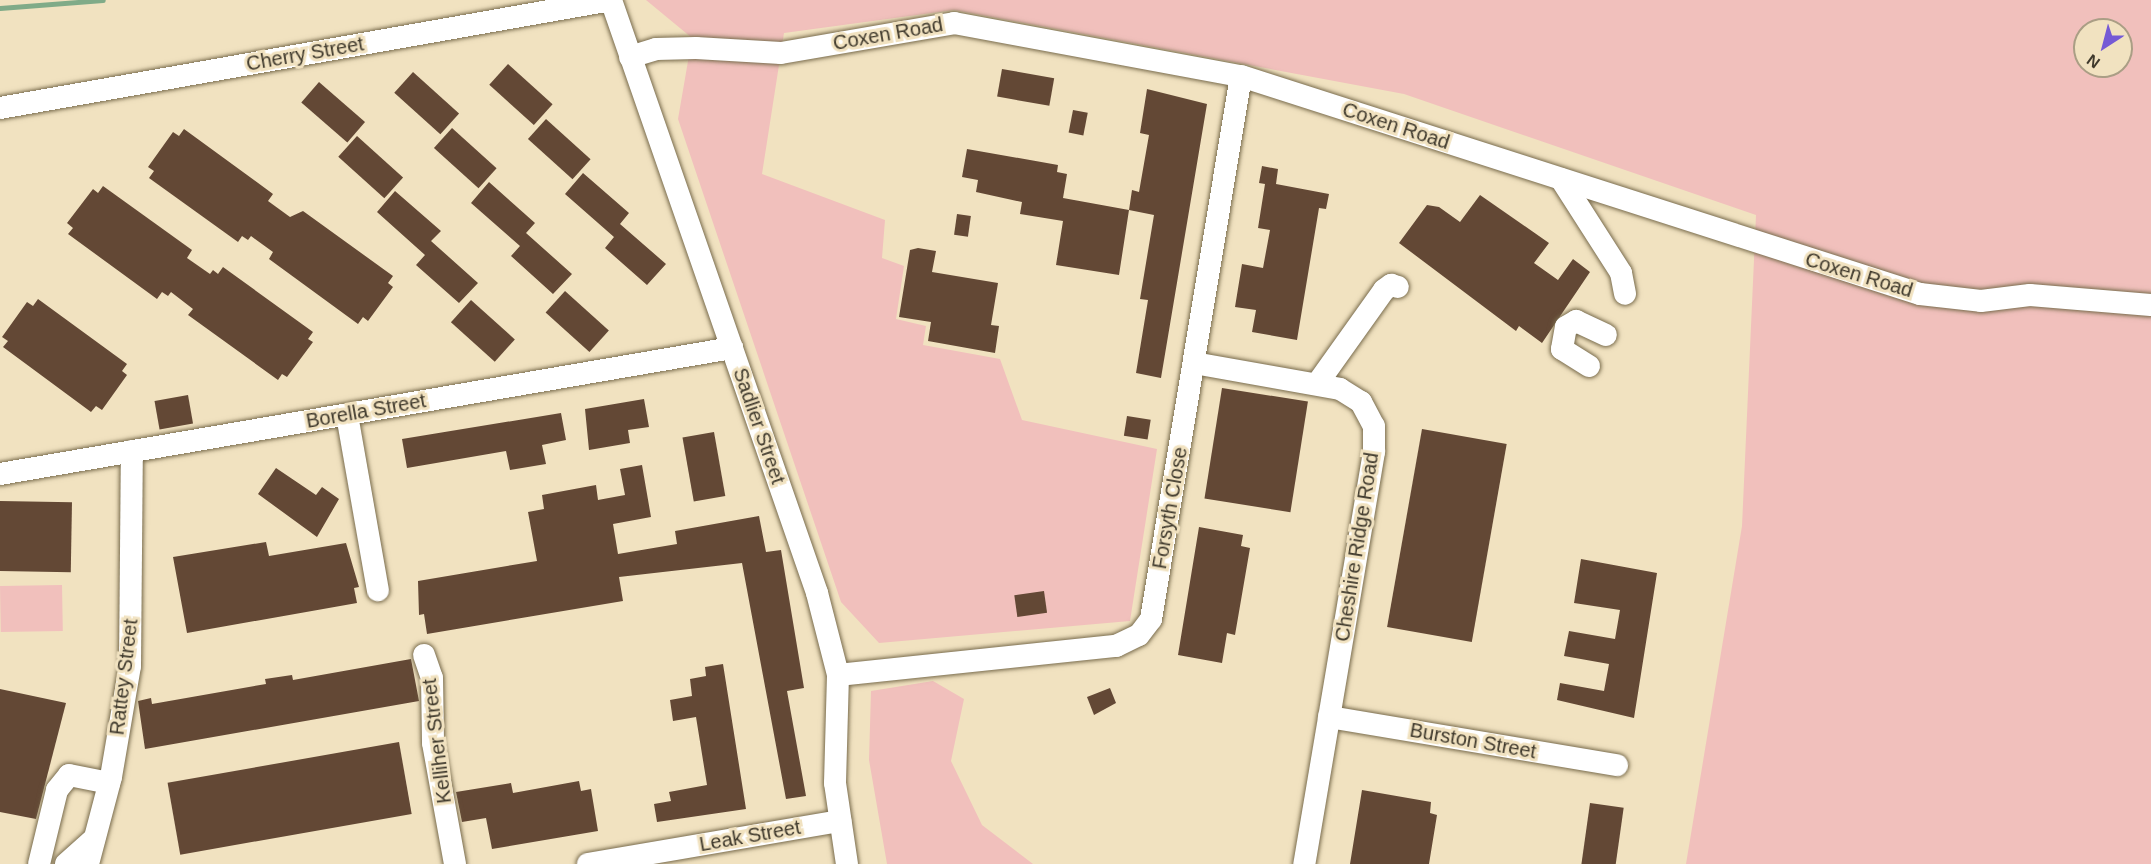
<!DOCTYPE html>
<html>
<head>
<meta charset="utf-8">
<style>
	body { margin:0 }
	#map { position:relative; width:2151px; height:864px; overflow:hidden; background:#f1e2c0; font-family:Helvetica,sans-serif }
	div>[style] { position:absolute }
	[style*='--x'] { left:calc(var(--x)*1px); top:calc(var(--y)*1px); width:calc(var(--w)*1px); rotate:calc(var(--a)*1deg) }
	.green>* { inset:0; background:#f1c0bc; transform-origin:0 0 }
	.stream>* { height:5px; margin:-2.5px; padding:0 2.5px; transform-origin:2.5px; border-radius:2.5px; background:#80ab88 }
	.building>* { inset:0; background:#634835; transform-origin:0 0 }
	.roads { filter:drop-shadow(0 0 2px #796c4d) drop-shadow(0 0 2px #796c4d) }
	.minor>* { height:22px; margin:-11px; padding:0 11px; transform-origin:11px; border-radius:11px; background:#fff }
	span { translate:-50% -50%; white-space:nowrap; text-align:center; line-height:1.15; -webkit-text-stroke:6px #f1e2c0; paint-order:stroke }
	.street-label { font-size:20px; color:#3f392c }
	.north { position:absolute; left:2073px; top:18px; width:60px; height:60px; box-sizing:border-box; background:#f1e2c0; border:2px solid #aa9e85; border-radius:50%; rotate:216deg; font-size:16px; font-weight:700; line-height:24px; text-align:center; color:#3f392c }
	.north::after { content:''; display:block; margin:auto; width:21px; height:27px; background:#755ad5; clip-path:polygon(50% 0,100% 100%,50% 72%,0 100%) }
</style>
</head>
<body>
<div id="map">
	<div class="green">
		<i style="clip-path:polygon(evenodd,646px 0,2151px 0,2151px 864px,1686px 864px,1742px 526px,1756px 215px,1404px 94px,954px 10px,784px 33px,762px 174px,885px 220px,882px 258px,904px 266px,896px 319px,926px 326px,923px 345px,1000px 359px,1022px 420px,1157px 449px,1130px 621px,879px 643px,841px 602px,678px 119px,692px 38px,646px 0,2085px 30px,2121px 30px,2121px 66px,2085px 66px,2085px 30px)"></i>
		<i style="left:62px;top:585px;width:46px;height:62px;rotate:89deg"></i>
		<i style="clip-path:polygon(933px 681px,964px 699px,951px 761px,982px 825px,1033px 864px,887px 864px,869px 760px,871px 691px)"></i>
	</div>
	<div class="stream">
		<i style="--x:0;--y:8;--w:103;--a:-4.4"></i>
	</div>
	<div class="building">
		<i style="left:508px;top:64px;width:60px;height:28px;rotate:42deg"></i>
		<i style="left:1002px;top:69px;width:53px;height:28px;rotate:10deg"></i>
		<i style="left:413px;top:72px;width:62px;height:28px;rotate:42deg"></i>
		<i style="left:319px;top:82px;width:61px;height:27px;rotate:41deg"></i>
		<i style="clip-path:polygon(1147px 89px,1207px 104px,1161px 378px,1136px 373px,1148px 300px,1140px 299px,1154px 215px,1129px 210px,1119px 275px,1056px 265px,1063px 221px,1020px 214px,1022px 202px,976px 192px,978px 180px,962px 177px,967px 149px,1058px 165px,1057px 172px,1067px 174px,1063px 198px,1129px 210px,1132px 190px,1139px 192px,1149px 135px,1140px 133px)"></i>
		<i style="left:1073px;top:110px;width:15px;height:23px;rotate:11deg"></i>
		<i style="left:546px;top:119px;width:60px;height:27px;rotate:42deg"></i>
		<i style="left:452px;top:128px;width:60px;height:27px;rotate:42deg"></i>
		<i style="clip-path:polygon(184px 129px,273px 194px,268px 201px,290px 217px,303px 211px,393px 276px,388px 283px,393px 287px,368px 321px,363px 317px,358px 324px,269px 259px,273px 252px,251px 236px,248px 240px,242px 236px,238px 242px,149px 178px,154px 171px,148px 167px,173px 132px,179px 136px)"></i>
		<i style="left:357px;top:136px;width:62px;height:28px;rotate:42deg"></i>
		<i style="clip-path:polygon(1262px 166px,1278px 169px,1276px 184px,1329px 194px,1326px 209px,1319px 208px,1297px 340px,1252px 332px,1256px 310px,1235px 307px,1242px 264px,1263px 268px,1270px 230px,1258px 228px,1265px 184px,1259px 183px)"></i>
		<i style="clip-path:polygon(583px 173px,629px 213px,620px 224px,666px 264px,647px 285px,605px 248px,614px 237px,565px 194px)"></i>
		<i style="clip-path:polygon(489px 182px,535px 223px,526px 233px,572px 274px,553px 294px,511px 256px,520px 246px,471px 203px)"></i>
		<i style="clip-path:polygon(103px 186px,192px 250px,187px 258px,210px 274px,213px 270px,218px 274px,223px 267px,313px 332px,308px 339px,313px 342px,287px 377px,282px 374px,278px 380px,188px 315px,193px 309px,171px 292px,168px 296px,162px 292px,157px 299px,68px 234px,73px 228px,67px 223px,93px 189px,98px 193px)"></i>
		<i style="clip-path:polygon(395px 191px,441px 231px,431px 241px,478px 283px,459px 303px,416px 265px,425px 255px,377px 212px)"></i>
		<i style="clip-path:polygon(1480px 195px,1549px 243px,1534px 263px,1558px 280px,1573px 259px,1590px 272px,1542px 343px,1519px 326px,1516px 331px,1399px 243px,1427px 205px,1439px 207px,1460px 222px)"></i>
		<i style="left:957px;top:214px;width:14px;height:21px;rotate:8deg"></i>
		<i style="clip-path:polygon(918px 248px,936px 251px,932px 272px,998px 283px,991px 325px,999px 326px,995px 353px,928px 341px,931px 322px,899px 317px,910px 250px)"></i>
		<i style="left:565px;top:291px;width:59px;height:29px;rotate:42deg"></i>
		<i style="clip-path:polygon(38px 299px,127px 364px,122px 371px,127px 375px,102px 410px,96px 406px,91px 412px,3px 347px,8px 341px,2px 337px,27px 302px,33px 306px)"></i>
		<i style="left:471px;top:300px;width:59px;height:30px;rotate:42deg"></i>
		<i style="left:1222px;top:388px;width:87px;height:112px;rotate:9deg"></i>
		<i style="left:188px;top:395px;width:29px;height:34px;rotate:80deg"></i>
		<i style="clip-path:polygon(644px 399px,649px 427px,628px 430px,630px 443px,589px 450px,585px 409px)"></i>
		<i style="clip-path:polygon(561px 413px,566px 440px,542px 445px,546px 464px,510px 470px,506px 451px,407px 468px,402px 439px)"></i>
		<i style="left:1127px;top:416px;width:24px;height:20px;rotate:9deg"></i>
		<i style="left:1422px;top:429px;width:86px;height:201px;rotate:10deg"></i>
		<i style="left:714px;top:432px;width:65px;height:32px;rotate:80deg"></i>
		<i style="clip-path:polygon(642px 465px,651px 517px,613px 524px,618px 554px,677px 544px,675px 531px,759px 516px,766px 552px,781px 550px,804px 688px,787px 691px,806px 796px,786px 799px,742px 563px,619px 577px,623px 601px,427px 634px,424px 614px,419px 615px,418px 581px,537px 561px,528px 512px,544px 509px,542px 495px,596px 485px,598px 500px,625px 495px,620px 469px)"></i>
		<i style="clip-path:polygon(276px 468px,316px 495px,322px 487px,339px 499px,317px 537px,258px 494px)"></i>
		<i style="left:0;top:501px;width:72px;height:70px;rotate:1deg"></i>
		<i style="clip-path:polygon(1199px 527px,1243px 535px,1241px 546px,1250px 548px,1235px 635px,1227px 633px,1222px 663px,1178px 655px)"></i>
		<i style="clip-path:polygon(266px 542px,269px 556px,346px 543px,359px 587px,354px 588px,357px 603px,187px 633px,173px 557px)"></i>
		<i style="clip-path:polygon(1581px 559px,1657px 573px,1634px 718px,1557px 700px,1560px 683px,1604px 691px,1609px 664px,1564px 656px,1569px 631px,1615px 639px,1620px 610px,1574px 603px)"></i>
		<i style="left:1044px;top:591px;width:22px;height:30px;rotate:82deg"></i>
		<i style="clip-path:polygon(411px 659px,419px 701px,145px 749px,138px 701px,151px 698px,152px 704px,266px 684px,265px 679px,292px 675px,293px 680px)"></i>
		<i style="clip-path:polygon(723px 664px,746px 809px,657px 822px,654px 804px,671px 801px,669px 792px,707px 785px,696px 717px,673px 721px,670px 700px,692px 696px,690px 679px,706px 676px,705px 667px)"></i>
		<i style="clip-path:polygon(1110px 688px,1116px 703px,1094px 715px,1087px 697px)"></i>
		<i style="clip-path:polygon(0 689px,66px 703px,36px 819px,0 812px)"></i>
		<i style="left:399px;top:742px;width:73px;height:235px;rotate:80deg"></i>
		<i style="clip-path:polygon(579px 781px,581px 791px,591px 789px,598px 831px,492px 849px,486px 818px,462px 822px,456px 792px,511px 783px,513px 793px)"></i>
		<i style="clip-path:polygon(1362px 790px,1431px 802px,1430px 813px,1437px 815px,1429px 864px,1350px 864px)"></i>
		<i style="left:1590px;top:803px;width:34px;height:62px;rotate:8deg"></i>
	</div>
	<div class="roads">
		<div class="minor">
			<i style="--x:611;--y:0;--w:628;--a:70.84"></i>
			<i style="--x:817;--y:593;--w:85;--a:75.6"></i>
			<i style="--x:838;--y:675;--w:108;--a:91.6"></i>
			<i style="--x:835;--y:783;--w:82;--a:81.6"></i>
			<i style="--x:630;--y:57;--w:27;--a:-17"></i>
			<i style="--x:656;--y:49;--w:40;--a:-1.4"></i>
			<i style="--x:696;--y:48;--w:85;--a:3.4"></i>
			<i style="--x:781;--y:53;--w:176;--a:-9.8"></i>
			<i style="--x:954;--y:23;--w:292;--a:10.5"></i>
			<i style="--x:1241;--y:76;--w:713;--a:17.8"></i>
			<i style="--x:1920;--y:294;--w:61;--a:6.5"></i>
			<i style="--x:1981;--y:301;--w:49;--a:-7"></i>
			<i style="--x:2030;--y:295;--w:121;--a:4.7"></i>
			<i style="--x:0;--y:108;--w:620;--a:-10.02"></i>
			<i style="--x:1561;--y:179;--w:112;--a:57.4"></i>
			<i style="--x:1621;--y:273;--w:21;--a:79"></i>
			<i style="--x:1194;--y:363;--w:148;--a:10.1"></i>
			<i style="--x:1340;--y:389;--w:25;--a:32"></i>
			<i style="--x:1361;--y:402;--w:27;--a:62"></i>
			<i style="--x:1374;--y:426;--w:26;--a:90"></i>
			<i style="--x:1374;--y:452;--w:418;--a:99.6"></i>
			<i style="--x:1589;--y:366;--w:32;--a:-148"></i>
			<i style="--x:1562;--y:349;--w:22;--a:-80"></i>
			<i style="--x:1566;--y:327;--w:12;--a:-31"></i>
			<i style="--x:1576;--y:321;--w:33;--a:25"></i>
			<i style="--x:1317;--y:384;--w:115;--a:-54.5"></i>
			<i style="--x:1384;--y:290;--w:9;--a:-36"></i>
			<i style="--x:1391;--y:285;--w:7;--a:16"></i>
			<i style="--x:347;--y:415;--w:178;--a:80"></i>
			<i style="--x:0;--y:474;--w:743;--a:-9.77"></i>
			<i style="--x:424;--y:655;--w:24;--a:71"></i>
			<i style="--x:432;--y:678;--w:65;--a:89.1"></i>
			<i style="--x:433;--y:743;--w:123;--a:79.7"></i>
			<i style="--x:838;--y:675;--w:280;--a:-6"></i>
			<i style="--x:1116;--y:646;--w:25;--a:-26"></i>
			<i style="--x:1139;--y:635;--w:20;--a:-53"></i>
			<i style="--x:1151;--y:619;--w:550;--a:-80.59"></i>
			<i style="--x:1329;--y:717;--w:292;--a:9.5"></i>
			<i style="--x:39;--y:864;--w:76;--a:-76.3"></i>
			<i style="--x:57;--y:790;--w:19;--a:-51"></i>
			<i style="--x:69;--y:775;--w:41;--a:11.3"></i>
			<i style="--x:66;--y:864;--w:38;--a:-42"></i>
			<i style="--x:88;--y:864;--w:90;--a:-75.2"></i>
			<i style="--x:111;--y:777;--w:113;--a:-80.3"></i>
			<i style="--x:130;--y:666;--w:215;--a:-89.5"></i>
			<i style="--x:588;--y:864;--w:256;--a:-9.7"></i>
		</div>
	</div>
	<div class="street-label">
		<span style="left:888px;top:34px;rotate:-10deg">Coxen Road</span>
		<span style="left:305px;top:54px;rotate:-10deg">Cherry Street</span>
		<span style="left:1396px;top:126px;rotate:18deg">Coxen Road</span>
		<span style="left:1859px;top:275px;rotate:17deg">Coxen Road</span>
		<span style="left:366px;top:411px;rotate:-10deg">Borella Street</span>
		<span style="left:759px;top:426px;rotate:71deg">Sadlier Street</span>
		<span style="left:1170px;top:508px;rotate:-80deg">Forsyth Close</span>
		<span style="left:1357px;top:547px;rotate:-81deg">Cheshire Ridge Road</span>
		<span style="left:124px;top:677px;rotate:-83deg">Rattey Street</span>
		<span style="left:437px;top:741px;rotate:-97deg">Kelliher Street</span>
		<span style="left:1473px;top:741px;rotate:10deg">Burston Street</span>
		<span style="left:750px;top:836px;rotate:-10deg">Leak Street</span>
	</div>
	<div class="north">N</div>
</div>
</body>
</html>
